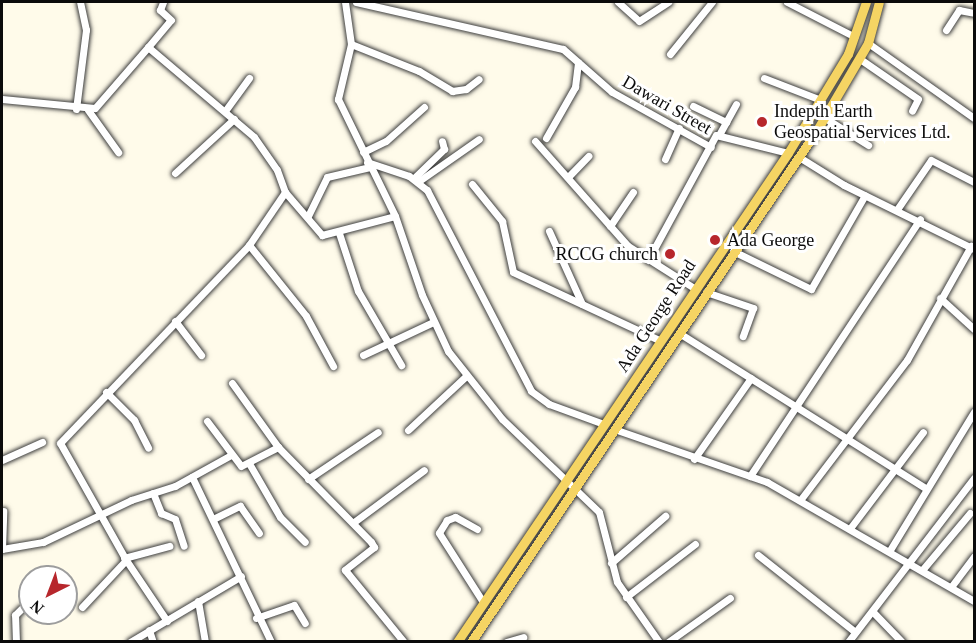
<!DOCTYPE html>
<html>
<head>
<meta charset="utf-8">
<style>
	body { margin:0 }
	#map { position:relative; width:976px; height:643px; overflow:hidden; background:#fffbea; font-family:"Times New Roman",serif }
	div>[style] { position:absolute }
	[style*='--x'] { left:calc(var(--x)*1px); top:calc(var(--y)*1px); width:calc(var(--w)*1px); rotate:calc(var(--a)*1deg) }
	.roads { filter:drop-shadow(0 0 2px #3e3e3e) drop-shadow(0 0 2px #3e3e3e) }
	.minor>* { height:7px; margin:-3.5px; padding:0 3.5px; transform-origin:3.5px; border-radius:3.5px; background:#fff }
	.major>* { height:9px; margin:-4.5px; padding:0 4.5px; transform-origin:4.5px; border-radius:4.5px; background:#f5d463 }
	.dots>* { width:16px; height:16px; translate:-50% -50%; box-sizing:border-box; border:3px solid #fff; border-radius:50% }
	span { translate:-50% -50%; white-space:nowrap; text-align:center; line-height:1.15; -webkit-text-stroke:6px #fff; paint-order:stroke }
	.street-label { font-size:18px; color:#0b0b0b }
	.poi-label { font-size:18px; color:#0b0b0b }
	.left { translate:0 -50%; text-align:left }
	.right { translate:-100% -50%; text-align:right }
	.frame { position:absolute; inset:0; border:3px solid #0b0b0b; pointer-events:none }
	.north { position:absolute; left:18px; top:565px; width:60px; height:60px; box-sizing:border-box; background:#fff; border:2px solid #9d9d9d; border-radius:50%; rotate:222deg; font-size:16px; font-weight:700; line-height:24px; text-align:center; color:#0b0b0b }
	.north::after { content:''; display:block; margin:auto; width:21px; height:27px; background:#b7272c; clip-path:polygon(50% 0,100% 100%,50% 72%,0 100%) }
</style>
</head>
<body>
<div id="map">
	<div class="roads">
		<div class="minor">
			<i style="--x:345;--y:2;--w:42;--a:81.9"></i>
			<i style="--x:351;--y:44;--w:57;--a:103.3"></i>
			<i style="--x:338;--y:99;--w:130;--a:64"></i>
			<i style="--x:356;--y:2;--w:212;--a:12.8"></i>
			<i style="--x:563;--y:49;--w:65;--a:41.3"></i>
			<i style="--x:612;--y:92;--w:113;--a:29.1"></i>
			<i style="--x:618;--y:2;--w:28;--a:42"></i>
			<i style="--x:639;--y:21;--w:35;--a:-33"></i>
			<i style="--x:787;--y:2;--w:76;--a:27.2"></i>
			<i style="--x:946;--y:30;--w:24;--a:-57"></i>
			<i style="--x:959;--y:10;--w:15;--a:11"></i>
			<i style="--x:868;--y:43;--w:130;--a:35.3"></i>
			<i style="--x:351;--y:44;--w:73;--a:21.7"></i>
			<i style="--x:419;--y:71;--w:39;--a:31"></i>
			<i style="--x:452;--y:91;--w:14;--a:-8"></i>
			<i style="--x:466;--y:89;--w:16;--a:-38"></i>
			<i style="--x:148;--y:47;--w:35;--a:-50"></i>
			<i style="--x:171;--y:20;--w:15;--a:-138"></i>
			<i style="--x:160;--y:10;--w:9;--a:-69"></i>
			<i style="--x:670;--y:54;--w:67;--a:-51.1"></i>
			<i style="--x:860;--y:59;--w:70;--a:34.6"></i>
			<i style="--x:918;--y:99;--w:13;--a:117"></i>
			<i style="--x:764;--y:78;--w:61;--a:21.1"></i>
			<i style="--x:2;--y:99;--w:93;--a:5.5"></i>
			<i style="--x:95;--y:108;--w:81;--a:-49"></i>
			<i style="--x:148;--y:47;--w:139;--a:40.3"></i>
			<i style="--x:254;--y:137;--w:40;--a:55.1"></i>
			<i style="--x:277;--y:170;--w:23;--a:70"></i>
			<i style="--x:285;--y:192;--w:57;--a:49.3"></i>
			<i style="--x:322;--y:235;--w:75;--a:-14.6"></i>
			<i style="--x:395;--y:216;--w:83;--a:71.1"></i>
			<i style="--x:422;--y:295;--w:62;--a:65.1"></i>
			<i style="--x:448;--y:351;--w:87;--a:51.5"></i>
			<i style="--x:502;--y:419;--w:134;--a:43.8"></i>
			<i style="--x:599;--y:512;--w:72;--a:75.6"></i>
			<i style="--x:617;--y:582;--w:73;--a:55"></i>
			<i style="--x:693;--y:106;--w:37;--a:26"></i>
			<i style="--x:76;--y:109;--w:80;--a:-82.8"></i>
			<i style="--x:86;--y:30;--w:29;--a:-102"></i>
			<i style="--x:88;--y:110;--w:52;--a:54.5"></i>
			<i style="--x:225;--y:111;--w:41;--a:-54"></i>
			<i style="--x:825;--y:118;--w:51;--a:32.1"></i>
			<i style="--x:720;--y:133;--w:33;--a:-61"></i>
			<i style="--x:546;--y:138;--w:59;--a:-60.4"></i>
			<i style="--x:575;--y:87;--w:25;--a:-83"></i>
			<i style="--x:535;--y:141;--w:140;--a:48.5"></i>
			<i style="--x:628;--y:246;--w:78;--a:32.5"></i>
			<i style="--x:363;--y:152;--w:25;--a:-26"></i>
			<i style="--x:386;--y:141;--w:51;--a:-41.8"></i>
			<i style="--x:799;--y:157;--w:53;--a:31.9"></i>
			<i style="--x:844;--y:185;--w:145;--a:26.2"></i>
			<i style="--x:665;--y:159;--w:34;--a:-66"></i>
			<i style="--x:367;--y:162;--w:44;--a:18.4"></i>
			<i style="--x:409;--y:176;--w:23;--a:38"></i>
			<i style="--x:427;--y:190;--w:226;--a:62.6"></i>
			<i style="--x:531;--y:391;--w:22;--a:36"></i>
			<i style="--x:549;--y:404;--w:59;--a:20"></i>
			<i style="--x:175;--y:173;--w:80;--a:-42.5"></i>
			<i style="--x:569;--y:176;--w:28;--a:-46"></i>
			<i style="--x:414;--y:178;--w:42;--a:-44"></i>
			<i style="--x:444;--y:149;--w:8;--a:-104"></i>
			<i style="--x:419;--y:181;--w:73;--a:-35"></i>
			<i style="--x:472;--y:184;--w:48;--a:51"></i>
			<i style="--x:502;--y:221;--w:52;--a:77.8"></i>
			<i style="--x:513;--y:272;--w:161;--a:25"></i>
			<i style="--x:898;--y:208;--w:58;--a:-55.5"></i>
			<i style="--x:931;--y:160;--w:48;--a:27.1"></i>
			<i style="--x:308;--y:216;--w:43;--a:-64"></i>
			<i style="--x:327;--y:177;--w:44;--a:-13.1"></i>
			<i style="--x:610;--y:226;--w:41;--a:-55.9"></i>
			<i style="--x:549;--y:231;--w:80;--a:65.7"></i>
			<i style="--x:339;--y:233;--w:61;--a:71.9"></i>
			<i style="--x:358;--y:291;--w:86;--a:59.8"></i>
			<i style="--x:249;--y:245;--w:91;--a:51.2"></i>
			<i style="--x:306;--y:316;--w:57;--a:61.6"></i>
			<i style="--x:733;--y:251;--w:87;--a:26"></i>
			<i style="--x:811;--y:289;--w:108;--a:-60.1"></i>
			<i style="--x:648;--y:260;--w:142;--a:-61.5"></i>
			<i style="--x:716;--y:135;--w:74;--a:14"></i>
			<i style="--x:706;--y:292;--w:50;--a:18.8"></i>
			<i style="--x:753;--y:308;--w:30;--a:110"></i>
			<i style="--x:940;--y:298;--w:46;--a:42.4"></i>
			<i style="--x:175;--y:321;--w:43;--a:52.6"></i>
			<i style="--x:679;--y:333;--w:291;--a:32.2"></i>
			<i style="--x:363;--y:355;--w:77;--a:-25.2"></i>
			<i style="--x:232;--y:383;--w:79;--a:54.3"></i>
			<i style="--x:278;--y:447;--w:133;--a:45.6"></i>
			<i style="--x:371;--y:542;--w:6;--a:59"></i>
			<i style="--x:374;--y:547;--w:37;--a:142"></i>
			<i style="--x:345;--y:570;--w:93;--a:50.7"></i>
			<i style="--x:106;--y:392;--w:40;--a:45"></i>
			<i style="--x:134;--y:420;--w:31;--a:63"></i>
			<i style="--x:207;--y:421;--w:56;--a:52.9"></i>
			<i style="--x:241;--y:466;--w:42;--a:-27.2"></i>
			<i style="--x:614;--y:429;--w:162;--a:19.1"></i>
			<i style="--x:767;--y:482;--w:239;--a:29.9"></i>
			<i style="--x:408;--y:430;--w:78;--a:-42.9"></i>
			<i style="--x:694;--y:459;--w:99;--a:-54.9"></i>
			<i style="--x:2;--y:460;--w:44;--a:-24.2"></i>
			<i style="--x:250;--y:465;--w:60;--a:60"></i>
			<i style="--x:280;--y:517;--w:35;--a:45"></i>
			<i style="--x:750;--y:476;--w:308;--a:-56.5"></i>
			<i style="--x:192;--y:477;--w:183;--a:64.4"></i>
			<i style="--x:308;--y:479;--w:84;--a:-33.9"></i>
			<i style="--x:153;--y:493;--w:22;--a:68"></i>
			<i style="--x:161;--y:513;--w:15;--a:23"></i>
			<i style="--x:175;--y:519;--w:28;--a:72"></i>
			<i style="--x:801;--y:499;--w:175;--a:-52.7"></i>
			<i style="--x:907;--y:360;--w:131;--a:-60.7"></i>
			<i style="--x:215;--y:518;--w:28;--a:-26"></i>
			<i style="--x:240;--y:506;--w:33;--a:55"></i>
			<i style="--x:354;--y:522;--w:87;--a:-36.6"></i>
			<i style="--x:851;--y:527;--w:119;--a:-52.8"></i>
			<i style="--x:477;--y:529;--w:25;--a:-151"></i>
			<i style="--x:455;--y:517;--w:9;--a:159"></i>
			<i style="--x:447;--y:520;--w:15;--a:122"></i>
			<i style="--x:439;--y:533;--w:82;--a:57.5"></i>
			<i style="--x:2;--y:549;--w:42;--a:-9.7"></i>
			<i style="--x:43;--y:542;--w:98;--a:-25.5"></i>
			<i style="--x:131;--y:500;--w:46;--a:-17.7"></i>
			<i style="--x:175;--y:486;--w:64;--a:-29"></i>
			<i style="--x:2;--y:549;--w:38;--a:-88"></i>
			<i style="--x:890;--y:550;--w:162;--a:-58.7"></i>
			<i style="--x:758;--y:555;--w:124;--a:38.4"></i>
			<i style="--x:124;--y:558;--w:47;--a:-14.9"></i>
			<i style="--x:611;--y:563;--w:72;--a:-41"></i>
			<i style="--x:923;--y:569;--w:73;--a:-50"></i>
			<i style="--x:951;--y:587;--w:39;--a:-53"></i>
			<i style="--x:626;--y:597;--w:87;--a:-37.5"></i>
			<i style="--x:198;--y:601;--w:42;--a:80.3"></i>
			<i style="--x:82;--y:607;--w:64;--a:-46.9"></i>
			<i style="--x:873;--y:612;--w:42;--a:46"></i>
			<i style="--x:256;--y:618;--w:40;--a:-18.9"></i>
			<i style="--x:294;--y:605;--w:21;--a:59"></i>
			<i style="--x:167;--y:621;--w:73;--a:-123.9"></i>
			<i style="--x:126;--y:560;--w:134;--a:-119.4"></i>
			<i style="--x:60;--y:443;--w:274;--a:-46.3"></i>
			<i style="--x:249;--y:245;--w:64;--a:-55.8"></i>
			<i style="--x:149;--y:630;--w:13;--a:72"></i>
			<i style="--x:16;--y:642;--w:27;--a:-92"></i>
			<i style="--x:15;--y:615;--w:10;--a:-45"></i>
			<i style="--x:130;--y:642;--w:129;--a:-30.7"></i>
			<i style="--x:506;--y:642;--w:18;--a:-16"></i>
			<i style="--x:668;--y:642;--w:76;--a:-35.4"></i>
			<i style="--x:848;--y:642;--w:207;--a:-52.5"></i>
		</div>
		<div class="major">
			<i style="--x:457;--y:642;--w:590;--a:-55.91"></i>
			<i style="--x:788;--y:153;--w:116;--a:-58.8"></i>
			<i style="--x:848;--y:54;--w:55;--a:-70.9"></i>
			<i style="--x:471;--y:642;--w:618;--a:-55.95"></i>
			<i style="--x:817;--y:130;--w:101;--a:-59.6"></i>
			<i style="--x:868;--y:43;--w:42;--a:-75"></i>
		</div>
	</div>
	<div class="dots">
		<i style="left:762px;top:122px;background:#b7272c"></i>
		<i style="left:715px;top:240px;background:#b7272c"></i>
		<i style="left:670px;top:254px;background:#b7272c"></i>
	</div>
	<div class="street-label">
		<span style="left:667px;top:105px;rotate:30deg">Dawari Street</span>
		<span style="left:656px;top:316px;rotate:-57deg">Ada George Road</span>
	</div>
	<div class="poi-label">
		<span class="left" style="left:774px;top:122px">Indepth Earth<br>Geospatial Services Ltd.</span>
		<span class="left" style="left:727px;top:240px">Ada George</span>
		<span class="right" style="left:658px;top:254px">RCCG church</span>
	</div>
	<div class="frame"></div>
	<div class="north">N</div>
</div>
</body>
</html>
